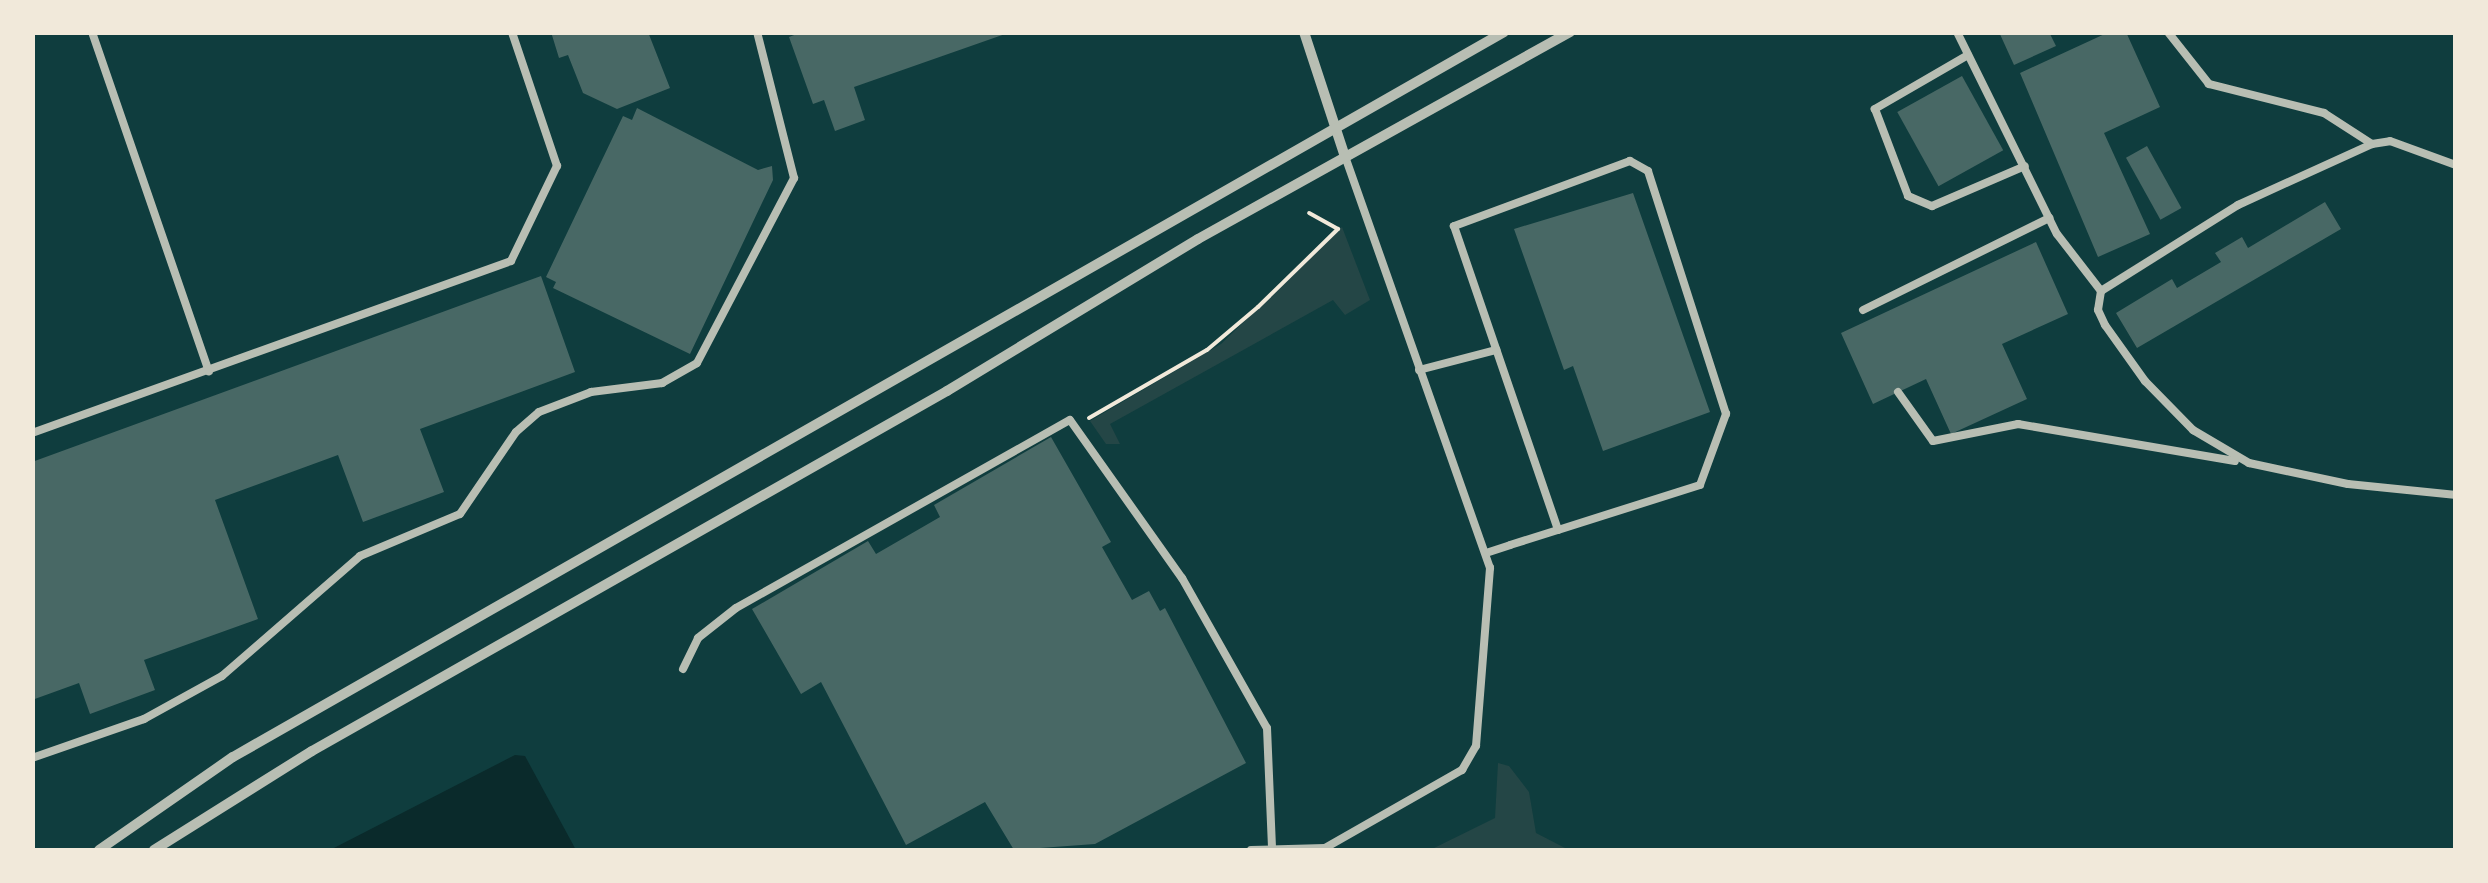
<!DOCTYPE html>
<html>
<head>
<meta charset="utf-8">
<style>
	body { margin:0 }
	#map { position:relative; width:2488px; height:883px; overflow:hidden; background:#0f3d3e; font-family:"Times New Roman",serif }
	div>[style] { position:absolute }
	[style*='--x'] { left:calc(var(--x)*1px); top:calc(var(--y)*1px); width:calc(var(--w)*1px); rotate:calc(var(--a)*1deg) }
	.green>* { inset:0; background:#244646 }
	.water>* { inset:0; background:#0a2a2b }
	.building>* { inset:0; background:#486865; transform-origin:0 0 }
	.path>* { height:4px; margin:-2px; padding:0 2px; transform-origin:2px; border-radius:2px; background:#f1e9da }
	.service>* { height:8px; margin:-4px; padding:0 4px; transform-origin:4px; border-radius:4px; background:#b8beb3 }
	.minor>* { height:10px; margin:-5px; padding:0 5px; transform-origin:5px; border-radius:5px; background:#b8beb3 }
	span { translate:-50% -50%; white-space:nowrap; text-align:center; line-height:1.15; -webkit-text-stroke:8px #f1e9da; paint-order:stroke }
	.frame { position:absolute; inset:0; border:35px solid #f1e9da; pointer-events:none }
</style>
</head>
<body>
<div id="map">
	<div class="green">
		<i style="clip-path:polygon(1342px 227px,1370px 300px,1345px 315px,1333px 300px,1110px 424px,1120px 444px,1106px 444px,1090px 421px,1221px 344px)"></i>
		<i style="clip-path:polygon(1498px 763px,1509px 766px,1529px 792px,1536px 833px,1569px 850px,1430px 850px,1495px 818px)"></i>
	</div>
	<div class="water">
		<i style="clip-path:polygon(515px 755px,525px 756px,576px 850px,330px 850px)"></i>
	</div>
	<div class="building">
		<i style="clip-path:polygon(551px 32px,648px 32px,670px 88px,617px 109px,583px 93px,568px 55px,559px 58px)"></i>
		<i style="clip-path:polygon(802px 32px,1008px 32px,1008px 33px,854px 87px,865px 120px,835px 131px,824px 100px,813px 104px,789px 37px)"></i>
		<i style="clip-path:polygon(1999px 32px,2049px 32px,2056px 46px,2014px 65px)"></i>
		<i style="clip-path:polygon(2109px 32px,2126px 32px,2160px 107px,2104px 133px,2150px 234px,2098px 257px,2020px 73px)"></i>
		<i style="left:1962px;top:76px;width:85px;height:74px;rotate:61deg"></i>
		<i style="clip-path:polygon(637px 108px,758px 170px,772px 166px,773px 180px,690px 354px,553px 288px,556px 282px,546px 277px,623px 116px,632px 120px)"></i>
		<i style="left:2147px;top:146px;width:71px;height:24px;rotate:61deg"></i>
		<i style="clip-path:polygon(1633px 193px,1710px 412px,1603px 451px,1573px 366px,1564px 370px,1514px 229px)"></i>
		<i style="clip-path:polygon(2325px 202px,2341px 229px,2137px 348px,2116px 313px,2172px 279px,2177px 288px,2221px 262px,2215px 253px,2242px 237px,2248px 248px)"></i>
		<i style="clip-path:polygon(2036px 242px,2068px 314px,2002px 344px,2027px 399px,1951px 434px,1926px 379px,1873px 404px,1841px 333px)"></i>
		<i style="clip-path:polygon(541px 276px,575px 372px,420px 429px,444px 492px,363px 522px,338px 455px,215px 500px,258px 619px,144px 660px,155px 690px,90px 714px,79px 683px,32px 700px,32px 462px)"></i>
		<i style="clip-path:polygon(1051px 437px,1111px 542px,1102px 547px,1132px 600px,1149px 591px,1160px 611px,1165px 608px,1246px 763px,1095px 844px,1014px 850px,985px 802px,906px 845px,821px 682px,801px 694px,752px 609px,868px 541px,876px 554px,940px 517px,934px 505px)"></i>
	</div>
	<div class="path">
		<i style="--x:1089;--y:418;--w:136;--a:-30"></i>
		<i style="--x:1207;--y:350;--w:67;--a:-40.1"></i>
		<i style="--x:1258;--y:307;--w:112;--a:-44.3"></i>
		<i style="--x:1338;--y:229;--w:33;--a:-151"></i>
	</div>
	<div class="service">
		<i style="--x:92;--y:32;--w:359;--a:71"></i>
		<i style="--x:1957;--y:32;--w:225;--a:63.7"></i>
		<i style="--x:2057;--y:234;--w:72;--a:52.3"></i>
		<i style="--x:2101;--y:291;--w:19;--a:99"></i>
		<i style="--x:2098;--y:310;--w:17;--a:65"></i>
		<i style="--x:2105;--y:325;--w:69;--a:54.5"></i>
		<i style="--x:2145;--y:381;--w:69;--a:45.6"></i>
		<i style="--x:2193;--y:430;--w:65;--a:30.5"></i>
		<i style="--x:2249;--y:463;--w:101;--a:12"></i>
		<i style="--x:2348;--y:484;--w:109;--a:5.8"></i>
		<i style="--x:1968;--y:55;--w:108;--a:149.9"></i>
		<i style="--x:1875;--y:109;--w:93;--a:69.2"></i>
		<i style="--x:1908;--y:196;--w:26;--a:23"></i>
		<i style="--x:1932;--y:206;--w:101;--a:-23.3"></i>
		<i style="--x:2372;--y:144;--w:18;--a:-9"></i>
		<i style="--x:2390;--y:141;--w:70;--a:20"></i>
		<i style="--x:2101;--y:291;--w:162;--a:-32.1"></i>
		<i style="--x:2238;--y:205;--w:147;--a:-24.5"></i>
		<i style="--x:2372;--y:144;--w:57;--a:-147.1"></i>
		<i style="--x:2324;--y:113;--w:119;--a:-165.8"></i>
		<i style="--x:2209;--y:84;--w:66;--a:-128.3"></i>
		<i style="--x:1863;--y:310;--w:208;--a:-26.3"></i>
		<i style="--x:1419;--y:370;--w:80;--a:-14.6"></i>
		<i style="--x:1898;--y:392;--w:60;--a:54.5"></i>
		<i style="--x:1933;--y:441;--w:87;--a:-11.3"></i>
		<i style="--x:2018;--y:424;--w:220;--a:9.7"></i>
		<i style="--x:32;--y:433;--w:509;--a:-19.75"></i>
		<i style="--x:511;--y:261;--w:106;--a:-64.2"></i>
		<i style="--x:557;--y:166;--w:141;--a:-108.6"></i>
		<i style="--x:1486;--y:553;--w:25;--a:-18"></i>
		<i style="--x:1510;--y:545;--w:50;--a:-17.4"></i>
		<i style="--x:1558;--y:530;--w:149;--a:-17.6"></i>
		<i style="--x:1700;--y:485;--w:76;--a:-69.9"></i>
		<i style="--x:1726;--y:414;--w:255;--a:-107.8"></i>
		<i style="--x:1648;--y:171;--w:21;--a:-151"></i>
		<i style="--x:1630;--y:161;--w:188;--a:159.7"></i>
		<i style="--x:1454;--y:226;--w:321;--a:71.1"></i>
		<i style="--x:683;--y:669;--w:34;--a:-64"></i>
		<i style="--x:698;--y:638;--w:48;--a:-38.3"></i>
		<i style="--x:736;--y:608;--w:383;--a:-29.4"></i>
		<i style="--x:1070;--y:420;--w:194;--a:54.7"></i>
		<i style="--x:1182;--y:578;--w:172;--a:60.5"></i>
		<i style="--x:1267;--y:728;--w:121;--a:87.6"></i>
		<i style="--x:32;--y:758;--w:119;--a:-19.2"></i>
		<i style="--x:144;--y:719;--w:89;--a:-28.9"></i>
		<i style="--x:222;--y:676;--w:183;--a:-41"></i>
		<i style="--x:360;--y:556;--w:108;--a:-22.8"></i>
		<i style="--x:460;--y:514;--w:99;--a:-55.7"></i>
		<i style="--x:516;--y:432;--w:30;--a:-41"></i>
		<i style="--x:539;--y:412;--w:56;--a:-21"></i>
		<i style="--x:591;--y:392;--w:72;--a:-7.2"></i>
		<i style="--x:662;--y:383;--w:40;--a:-29.7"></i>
		<i style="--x:697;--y:363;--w:209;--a:-62.3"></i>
		<i style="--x:794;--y:178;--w:151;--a:-104.2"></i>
		<i style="--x:1251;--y:850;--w:74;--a:-1.5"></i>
		<i style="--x:1325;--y:848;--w:158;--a:-29.7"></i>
		<i style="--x:1462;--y:770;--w:28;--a:-60"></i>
		<i style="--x:1476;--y:746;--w:179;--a:-85.5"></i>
		<i style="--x:1490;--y:568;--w:436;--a:-109.4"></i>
	</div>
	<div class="minor">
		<i style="--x:1304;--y:32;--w:132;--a:71.8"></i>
		<i style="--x:99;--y:850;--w:163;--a:-34.8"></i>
		<i style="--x:233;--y:757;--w:1463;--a:-29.7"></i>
		<i style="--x:154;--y:850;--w:186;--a:-32.1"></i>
		<i style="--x:312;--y:751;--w:730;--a:-29.55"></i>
		<i style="--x:947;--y:391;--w:293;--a:-31.2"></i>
		<i style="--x:1198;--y:239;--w:426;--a:-29.1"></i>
	</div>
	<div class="frame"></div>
</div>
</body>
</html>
